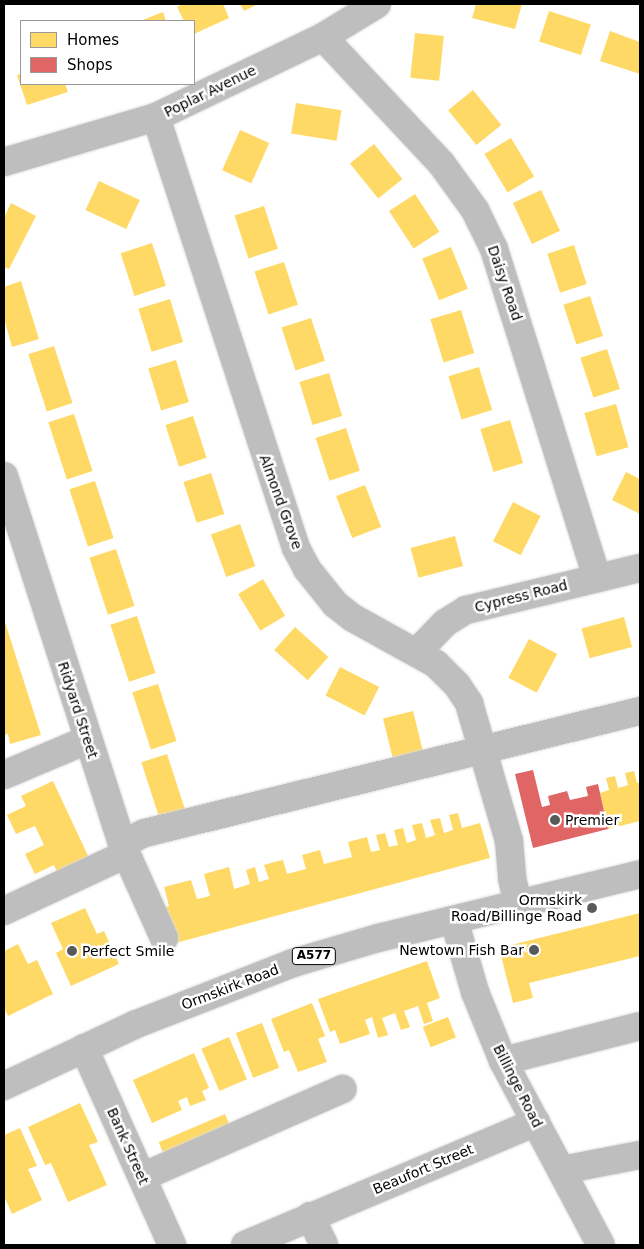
<!DOCTYPE html>
<html>
<head>
<meta charset="utf-8">
<style>
	body { margin:0 }
	#map { position:relative; width:644px; height:1249px; overflow:hidden; background:#fff; font-family:"DejaVu Sans",sans-serif }
	div>[style] { position:absolute }
	[style*='--x'] { left:calc(var(--x)*1px); top:calc(var(--y)*1px); width:calc(var(--w)*1px); rotate:calc(var(--a)*1deg) }
	.homes>* { inset:0; background:#ffd966; transform-origin:0 0 }
	.shops>* { inset:0; background:#e06666 }
	.roads { filter:drop-shadow(0 0 1px #dbdbdb) drop-shadow(0 0 1px #dbdbdb) }
	.minor>* { height:28px; margin:-14px; padding:0 14px; transform-origin:14px; border-radius:14px; background:#bebebe }
	.highway>* { height:28px; margin:-14px; padding:0 14px; transform-origin:14px; border-radius:14px; background:#bebebe }
	.dots>* { width:14px; height:14px; translate:-50% -50%; box-sizing:border-box; border:2px solid #fff; border-radius:50% }
	span { translate:-50% -50%; white-space:nowrap; text-align:center; line-height:1.15; -webkit-text-stroke:5px #fff; paint-order:stroke }
	.shield-label span { padding:1px 4px; background:#fff; border:1px solid; border-radius:4px; -webkit-text-stroke-width:0 }
	.shield-label { font-size:12px; color:#000; font-weight:700 }
	.street-label { font-size:14px; color:#000 }
	.poi-label { font-size:14px; color:#000 }
	.left { translate:0 -50%; text-align:left }
	.right { translate:-100% -50%; text-align:right }
	.frame { position:absolute; inset:0; border:5px solid #000; pointer-events:none }
	.legend { position:absolute; left:20px; top:20px; width:175px; height:65px; box-sizing:border-box; background:#fff; border:1px solid #999; margin:0; padding:6px 9px; list-style:none; font-size:15px; color:#000 }
	.legend li { display:flex; align-items:center; gap:10px; height:25px }
	.legend b { width:25px; border:1px solid #999 }
</style>
</head>
<body>
<div id="map">
	<div class="homes">
		<i style="clip-path:polygon(183px 4px,223px 4px,229px 18px,194px 34px,194px 21px,184px 21px,177px 7px)"></i>
		<i style="clip-path:polygon(240px 4px,258px 4px,244px 11px)"></i>
		<i style="clip-path:polygon(476px 4px,522px 4px,515px 29px,472px 18px)"></i>
		<i style="left:549px;top:11px;width:44px;height:32px;rotate:18deg"></i>
		<i style="clip-path:polygon(163px 12px,166px 21px,140px 21px)"></i>
		<i style="clip-path:polygon(610px 31px,640px 42px,640px 74px,600px 61px)"></i>
		<i style="left:415px;top:33px;width:29px;height:45px;rotate:6deg"></i>
		<i style="clip-path:polygon(21px 74px,21px 84px,65px 84px,68px 92px,27px 105px,17px 75px)"></i>
		<i style="left:473px;top:90px;width:45px;height:32px;rotate:51deg"></i>
		<i style="left:296px;top:103px;width:46px;height:31px;rotate:9deg"></i>
		<i style="left:240px;top:130px;width:32px;height:44px;rotate:24deg"></i>
		<i style="left:511px;top:138px;width:45px;height:31px;rotate:59deg"></i>
		<i style="left:374px;top:144px;width:45px;height:31px;rotate:51deg"></i>
		<i style="left:99px;top:181px;width:45px;height:32px;rotate:25deg"></i>
		<i style="left:541px;top:190px;width:45px;height:31px;rotate:65deg"></i>
		<i style="left:415px;top:194px;width:45px;height:31px;rotate:57deg"></i>
		<i style="clip-path:polygon(11px 203px,36px 216px,9px 269px,4px 267px,4px 218px)"></i>
		<i style="left:264px;top:206px;width:45px;height:31px;rotate:72deg"></i>
		<i style="left:152px;top:243px;width:45px;height:33px;rotate:72deg"></i>
		<i style="left:574px;top:245px;width:41px;height:28px;rotate:72deg"></i>
		<i style="left:451px;top:247px;width:45px;height:31px;rotate:68deg"></i>
		<i style="left:284px;top:262px;width:45px;height:31px;rotate:72deg"></i>
		<i style="clip-path:polygon(21px 281px,39px 339px,12px 347px,4px 318px,4px 287px)"></i>
		<i style="left:590px;top:296px;width:42px;height:28px;rotate:72deg"></i>
		<i style="left:170px;top:299px;width:45px;height:33px;rotate:73deg"></i>
		<i style="left:461px;top:310px;width:45px;height:32px;rotate:73deg"></i>
		<i style="left:311px;top:318px;width:45px;height:31px;rotate:72deg"></i>
		<i style="left:54px;top:346px;width:60px;height:27px;rotate:72deg"></i>
		<i style="left:607px;top:349px;width:42px;height:28px;rotate:72deg"></i>
		<i style="left:176px;top:360px;width:44px;height:29px;rotate:73deg"></i>
		<i style="left:479px;top:367px;width:45px;height:32px;rotate:73deg"></i>
		<i style="left:329px;top:373px;width:45px;height:31px;rotate:73deg"></i>
		<i style="left:616px;top:404px;width:45px;height:33px;rotate:74deg"></i>
		<i style="left:74px;top:414px;width:60px;height:27px;rotate:72deg"></i>
		<i style="left:193px;top:416px;width:44px;height:29px;rotate:72deg"></i>
		<i style="left:510px;top:420px;width:45px;height:31px;rotate:73deg"></i>
		<i style="left:346px;top:428px;width:45px;height:32px;rotate:72deg"></i>
		<i style="clip-path:polygon(626px 472px,640px 479px,640px 514px,612px 500px)"></i>
		<i style="left:211px;top:473px;width:43px;height:29px;rotate:72deg"></i>
		<i style="left:95px;top:481px;width:60px;height:27px;rotate:72deg"></i>
		<i style="left:365px;top:485px;width:45px;height:31px;rotate:69deg"></i>
		<i style="left:513px;top:502px;width:31px;height:44px;rotate:27deg"></i>
		<i style="left:240px;top:524px;width:45px;height:31px;rotate:70deg"></i>
		<i style="left:455px;top:536px;width:31px;height:46px;rotate:75deg"></i>
		<i style="left:116px;top:549px;width:60px;height:28px;rotate:72deg"></i>
		<i style="left:263px;top:579px;width:43px;height:29px;rotate:59deg"></i>
		<i style="left:137px;top:616px;width:60px;height:28px;rotate:72deg"></i>
		<i style="left:624px;top:617px;width:31px;height:44px;rotate:75deg"></i>
		<i style="clip-path:polygon(4px 619px,41px 735px,10px 744px,8px 734px,4px 735px)"></i>
		<i style="left:295px;top:627px;width:45px;height:31px;rotate:42deg"></i>
		<i style="left:529px;top:639px;width:32px;height:44px;rotate:28deg"></i>
		<i style="left:340px;top:667px;width:44px;height:32px;rotate:27deg"></i>
		<i style="left:158px;top:684px;width:60px;height:27px;rotate:72deg"></i>
		<i style="left:413px;top:711px;width:44px;height:31px;rotate:76deg"></i>
		<i style="left:167px;top:754px;width:60px;height:27px;rotate:72deg"></i>
		<i style="clip-path:polygon(634px 771px,637px 783px,640px 783px,640px 821px,608px 829px,600px 793px,609px 790px,606px 778px,615px 776px,618px 788px,628px 785px,625px 773px)"></i>
		<i style="clip-path:polygon(53px 781px,90px 860px,58px 875px,54px 865px,35px 874px,25px 854px,44px 845px,35px 826px,16px 834px,7px 815px,26px 806px,21px 796px)"></i>
		<i style="clip-path:polygon(458px 813px,462px 828px,480px 823px,490px 858px,172px 944px,163px 908px,169px 906px,164px 887px,191px 880px,197px 899px,210px 896px,204px 874px,229px 867px,234px 889px,250px 884px,246px 870px,255px 867px,259px 882px,269px 879px,264px 865px,274px 862px,283px 860px,287px 874px,306px 869px,302px 855px,320px 850px,324px 864px,352px 857px,348px 842px,367px 837px,371px 852px,380px 850px,376px 835px,385px 833px,389px 847px,398px 845px,394px 830px,403px 828px,407px 843px,416px 840px,412px 825px,422px 823px,426px 838px,435px 835px,430px 820px,440px 818px,444px 833px,453px 830px,449px 815px)"></i>
		<i style="clip-path:polygon(85px 908px,97px 934px,104px 931px,119px 964px,71px 986px,56px 953px,63px 949px,51px 923px)"></i>
		<i style="clip-path:polygon(640px 913px,640px 956px,529px 983px,533px 998px,513px 1003px,499px 948px)"></i>
		<i style="clip-path:polygon(18px 944px,28px 964px,37px 960px,53px 994px,8px 1016px,4px 1008px,4px 951px)"></i>
		<i style="clip-path:polygon(427px 961px,440px 998px,427px 1003px,433px 1021px,424px 1024px,418px 1006px,404px 1011px,410px 1027px,401px 1030px,395px 1013px,382px 1018px,388px 1035px,378px 1038px,372px 1017px,365px 1020px,370px 1034px,340px 1044px,335px 1030px,330px 1032px,318px 999px)"></i>
		<i style="clip-path:polygon(312px 1003px,325px 1036px,318px 1039px,327px 1062px,298px 1072px,289px 1050px,284px 1052px,271px 1019px)"></i>
		<i style="left:448px;top:1017px;width:22px;height:27px;rotate:69deg"></i>
		<i style="left:262px;top:1023px;width:48px;height:28px;rotate:69deg"></i>
		<i style="left:229px;top:1037px;width:46px;height:30px;rotate:67deg"></i>
		<i style="clip-path:polygon(194px 1053px,209px 1088px,202px 1091px,206px 1100px,190px 1106px,187px 1097px,178px 1101px,182px 1110px,152px 1123px,133px 1080px)"></i>
		<i style="clip-path:polygon(80px 1103px,98px 1142px,89px 1145px,107px 1185px,68px 1202px,51px 1163px,45px 1165px,28px 1127px)"></i>
		<i style="left:225px;top:1114px;width:15px;height:72px;rotate:67deg"></i>
		<i style="clip-path:polygon(20px 1128px,37px 1166px,28px 1169px,42px 1200px,12px 1214px,4px 1196px,4px 1135px)"></i>
	</div>
	<div class="shops">
		<i style="clip-path:polygon(533px 770px,542px 807px,550px 805px,548px 796px,567px 791px,570px 800px,588px 796px,586px 787px,598px 784px,608px 829px,533px 848px,515px 774px)"></i>
	</div>
	<div class="roads">
		<div class="minor">
			<i style="--x:323;--y:37;--w:173;--a:46.9"></i>
			<i style="--x:441;--y:163;--w:58;--a:54.1"></i>
			<i style="--x:475;--y:210;--w:43;--a:64"></i>
			<i style="--x:494;--y:249;--w:345;--a:72.6"></i>
			<i style="--x:156;--y:117;--w:453;--a:72"></i>
			<i style="--x:296;--y:548;--w:24;--a:62"></i>
			<i style="--x:307;--y:569;--w:45;--a:51.3"></i>
			<i style="--x:335;--y:604;--w:23;--a:38"></i>
			<i style="--x:353;--y:618;--w:95;--a:29"></i>
			<i style="--x:436;--y:664;--w:30;--a:45"></i>
			<i style="--x:457;--y:685;--w:22;--a:56"></i>
			<i style="--x:469;--y:703;--w:144;--a:73.8"></i>
			<i style="--x:509;--y:841;--w:37;--a:85"></i>
			<i style="--x:512;--y:878;--w:28;--a:77"></i>
			<i style="--x:4;--y:162;--w:159;--a:-16.5"></i>
			<i style="--x:156;--y:117;--w:185;--a:-25.6"></i>
			<i style="--x:323;--y:37;--w:63;--a:-31.4"></i>
			<i style="--x:4;--y:476;--w:386;--a:72.2"></i>
			<i style="--x:122;--y:844;--w:103;--a:65.9"></i>
			<i style="--x:417;--y:652;--w:40;--a:-46"></i>
			<i style="--x:445;--y:623;--w:25;--a:-32"></i>
			<i style="--x:466;--y:610;--w:179;--a:-13.6"></i>
			<i style="--x:4;--y:775;--w:90;--a:-22.9"></i>
			<i style="--x:122;--y:844;--w:25;--a:-26"></i>
			<i style="--x:145;--y:833;--w:510;--a:-13.85"></i>
			<i style="--x:4;--y:911;--w:135;--a:-25"></i>
			<i style="--x:454;--y:920;--w:75;--a:73.7"></i>
			<i style="--x:475;--y:992;--w:74;--a:67.9"></i>
			<i style="--x:503;--y:1061;--w:208;--a:62"></i>
			<i style="--x:84;--y:1048;--w:216;--a:65.9"></i>
			<i style="--x:503;--y:1061;--w:141;--a:-14.3"></i>
			<i style="--x:562;--y:1170;--w:79;--a:-10.9"></i>
			<i style="--x:142;--y:1177;--w:219;--a:-23.7"></i>
			<i style="--x:310;--y:1216;--w:32;--a:64"></i>
			<i style="--x:245;--y:1245;--w:316;--a:-22.9"></i>
		</div>
		<div class="highway">
			<i style="--x:4;--y:1086;--w:144;--a:-25.1"></i>
			<i style="--x:134;--y:1025;--w:171;--a:-21.3"></i>
			<i style="--x:293;--y:963;--w:89;--a:-16.4"></i>
			<i style="--x:378;--y:938;--w:270;--a:-13.7"></i>
		</div>
	</div>
	<div class="dots">
		<i style="left:555px;top:820px;background:#595959"></i>
		<i style="left:592px;top:908px;background:#595959"></i>
		<i style="left:534px;top:950px;background:#595959"></i>
		<i style="left:72px;top:951px;background:#595959"></i>
	</div>
	<div class="shield-label">
		<span style="left:314px;top:956px">A577</span>
	</div>
	<div class="street-label">
		<span style="left:210px;top:91px;rotate:-26deg">Poplar Avenue</span>
		<span style="left:505px;top:283px;rotate:71deg">Daisy Road</span>
		<span style="left:281px;top:502px;rotate:70deg">Almond Grove</span>
		<span style="left:521px;top:596px;rotate:-14deg">Cypress Road</span>
		<span style="left:78px;top:710px;rotate:72deg">Ridyard Street</span>
		<span style="left:230px;top:987px;rotate:-21deg">Ormskirk Road</span>
		<span style="left:518px;top:1086px;rotate:63deg">Billinge Road</span>
		<span style="left:128px;top:1146px;rotate:66deg">Bank Street</span>
		<span style="left:423px;top:1169px;rotate:-23deg">Beaufort Street</span>
	</div>
	<div class="poi-label">
		<span class="left" style="left:565px;top:820px">Premier</span>
		<span class="right" style="left:582px;top:908px">Ormskirk<br>Road/Billinge Road</span>
		<span class="right" style="left:524px;top:950px">Newtown Fish Bar</span>
		<span class="left" style="left:82px;top:951px">Perfect Smile</span>
	</div>
	<div class="frame"></div>
	<ul class="legend">
	<li><b style="height:14px;background:#ffd966"></b>Homes</li>
	<li><b style="height:14px;background:#e06666"></b>Shops</li>
	</ul>
</div>
</body>
</html>
